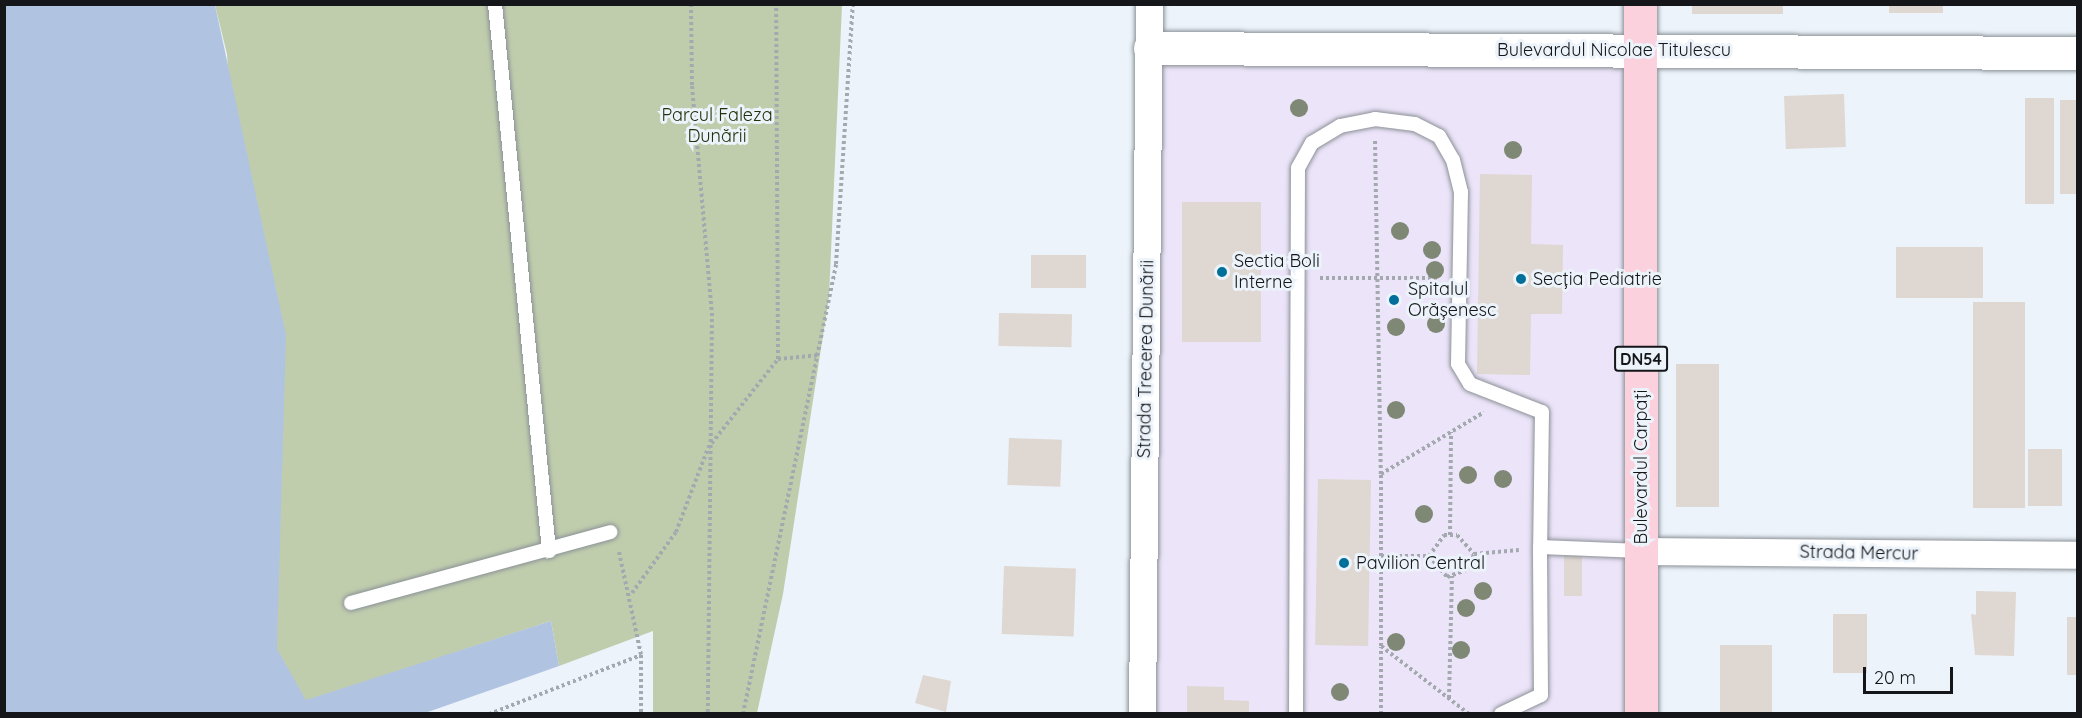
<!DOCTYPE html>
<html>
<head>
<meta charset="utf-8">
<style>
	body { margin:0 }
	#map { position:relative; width:2082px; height:718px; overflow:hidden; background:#ecf3fa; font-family:Quicksand,sans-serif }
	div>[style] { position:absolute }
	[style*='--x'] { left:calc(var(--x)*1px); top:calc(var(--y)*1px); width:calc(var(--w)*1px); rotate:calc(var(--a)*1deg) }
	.medical>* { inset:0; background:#ece4f9; transform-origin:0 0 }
	.green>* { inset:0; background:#c0cdad }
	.water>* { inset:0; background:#b0c4e1 }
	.building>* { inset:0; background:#dfd7d1; transform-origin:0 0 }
	.path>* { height:4px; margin-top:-2px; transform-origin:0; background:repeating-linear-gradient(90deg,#a4a9af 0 3px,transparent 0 6px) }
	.roads { filter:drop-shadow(0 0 2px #8b9197) drop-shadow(0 0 2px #8b9197) }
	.lane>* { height:14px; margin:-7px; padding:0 7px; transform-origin:7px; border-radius:7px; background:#fff }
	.street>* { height:27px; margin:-13.5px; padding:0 13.5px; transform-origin:13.5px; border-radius:13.5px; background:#fff }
	.secondary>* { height:33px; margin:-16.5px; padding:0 16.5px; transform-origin:16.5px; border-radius:16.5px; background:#fff }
	.primary>* { height:33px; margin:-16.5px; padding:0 16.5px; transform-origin:16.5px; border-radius:16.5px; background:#fbd1dd }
	.trees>* { width:18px; height:18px; margin:-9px; border-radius:50%; background:#7e8875 }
	.dots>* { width:16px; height:16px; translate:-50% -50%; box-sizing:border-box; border:3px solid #ecf3fa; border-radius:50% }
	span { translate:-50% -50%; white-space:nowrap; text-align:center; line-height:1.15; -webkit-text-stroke:6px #ecf3fa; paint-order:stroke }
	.shield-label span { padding:2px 4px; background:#ecf3fa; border:2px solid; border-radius:4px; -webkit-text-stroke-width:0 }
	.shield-label { font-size:16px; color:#141619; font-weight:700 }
	.street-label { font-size:18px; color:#141619 }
	.park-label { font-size:18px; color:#243009 }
	.poi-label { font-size:18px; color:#141619 }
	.left { translate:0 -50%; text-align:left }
	.frame { position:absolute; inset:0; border:6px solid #141619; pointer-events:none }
	.scale { position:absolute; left:1863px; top:667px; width:90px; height:27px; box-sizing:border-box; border:3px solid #141619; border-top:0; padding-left:8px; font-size:18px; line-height:21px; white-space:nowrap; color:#141619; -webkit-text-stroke:4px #ecf3fa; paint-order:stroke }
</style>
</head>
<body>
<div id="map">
	<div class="medical">
		<i style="left:1150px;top:48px;width:490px;height:666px"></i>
	</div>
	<div class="green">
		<i style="clip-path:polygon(215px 5px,842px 5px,829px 297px,783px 594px,757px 713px,653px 713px,653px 631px,559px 666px,551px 621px,306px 701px,263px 643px,227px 54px)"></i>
	</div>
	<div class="water">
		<i style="clip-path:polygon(4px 5px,215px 5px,286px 335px,277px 649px,306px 700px,551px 621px,559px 666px,425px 713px,5px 713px)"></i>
	</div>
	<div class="building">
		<i style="left:1692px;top:4px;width:91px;height:10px"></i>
		<i style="left:1889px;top:4px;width:54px;height:9px"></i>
		<i style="left:1844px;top:94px;width:53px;height:60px;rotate:88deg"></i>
		<i style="left:2025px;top:98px;width:29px;height:106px"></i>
		<i style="left:2060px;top:100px;width:18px;height:94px"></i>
		<i style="clip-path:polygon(1480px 174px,1532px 175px,1531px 244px,1563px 245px,1562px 314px,1531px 314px,1530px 375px,1477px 374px)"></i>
		<i style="left:1182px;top:202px;width:79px;height:140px"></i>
		<i style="left:1983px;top:247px;width:51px;height:87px;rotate:90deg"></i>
		<i style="left:1086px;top:255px;width:33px;height:55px;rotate:90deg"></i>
		<i style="left:1973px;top:302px;width:52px;height:206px"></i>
		<i style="left:999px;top:313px;width:73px;height:33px;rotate:1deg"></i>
		<i style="left:1719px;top:364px;width:143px;height:43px;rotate:90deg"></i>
		<i style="left:1009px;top:438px;width:53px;height:47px;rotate:2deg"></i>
		<i style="left:2028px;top:449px;width:34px;height:57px"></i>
		<i style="left:1318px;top:479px;width:53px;height:166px;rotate:1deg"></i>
		<i style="left:1564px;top:551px;width:18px;height:45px"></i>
		<i style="left:1004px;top:566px;width:72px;height:68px;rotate:2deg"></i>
		<i style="clip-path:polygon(1976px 591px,2016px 592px,2014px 656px,1975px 655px,1971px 614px,1976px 615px)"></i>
		<i style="left:1833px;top:614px;width:34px;height:59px"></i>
		<i style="left:2067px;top:617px;width:11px;height:58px"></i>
		<i style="left:1720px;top:645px;width:52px;height:69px"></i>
		<i style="clip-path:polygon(923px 675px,951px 681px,946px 712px,915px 703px)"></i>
		<i style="clip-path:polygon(1187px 686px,1224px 687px,1224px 700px,1249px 701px,1249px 714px,1187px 714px)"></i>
	</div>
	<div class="path">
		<i style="--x:691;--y:4;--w:82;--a:89.3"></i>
		<i style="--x:692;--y:86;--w:228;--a:85"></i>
		<i style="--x:712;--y:313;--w:401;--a:90.6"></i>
		<i style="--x:1375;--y:141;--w:333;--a:89"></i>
		<i style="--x:1320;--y:278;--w:119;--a:0"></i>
		<i style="--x:778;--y:359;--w:42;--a:-5.4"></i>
		<i style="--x:1450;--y:535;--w:103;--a:-89.4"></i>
		<i style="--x:619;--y:552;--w:105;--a:77.9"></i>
		<i style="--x:641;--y:655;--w:59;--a:90"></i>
		<i style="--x:1381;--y:556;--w:48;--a:0"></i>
		<i style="--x:1429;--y:556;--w:26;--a:-54"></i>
		<i style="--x:1444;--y:535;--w:13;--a:0"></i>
		<i style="--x:1457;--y:535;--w:25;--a:48"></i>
		<i style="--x:1474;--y:554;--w:45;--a:-5.1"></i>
		<i style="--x:1429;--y:556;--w:28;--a:49"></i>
		<i style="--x:1447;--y:577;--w:23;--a:-20"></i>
		<i style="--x:1469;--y:569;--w:16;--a:-72"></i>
		<i style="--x:632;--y:593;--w:75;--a:-54.2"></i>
		<i style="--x:676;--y:532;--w:90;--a:-69.1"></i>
		<i style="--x:708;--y:448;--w:113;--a:-51.8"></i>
		<i style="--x:778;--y:359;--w:355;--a:-90.3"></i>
		<i style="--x:1449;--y:698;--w:122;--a:-88.6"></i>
		<i style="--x:489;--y:714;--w:163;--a:-21.2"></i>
		<i style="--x:743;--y:714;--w:460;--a:-78.3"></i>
		<i style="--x:836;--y:264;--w:261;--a:-86.3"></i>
		<i style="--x:1381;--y:714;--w:67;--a:-90"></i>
		<i style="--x:1469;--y:714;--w:111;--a:-142.3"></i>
		<i style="--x:1381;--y:646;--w:172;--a:-90"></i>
		<i style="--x:1381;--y:474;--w:120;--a:-31"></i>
	</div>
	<div class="roads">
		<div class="lane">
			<i style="--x:495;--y:4;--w:550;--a:84.36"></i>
			<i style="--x:351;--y:603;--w:269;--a:-15.3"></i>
			<i style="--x:1296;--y:714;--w:546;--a:-89.79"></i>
			<i style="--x:1298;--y:168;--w:29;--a:-61"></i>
			<i style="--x:1312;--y:143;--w:33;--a:-31"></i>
			<i style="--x:1340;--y:126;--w:36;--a:-11"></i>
			<i style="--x:1375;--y:119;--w:40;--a:7.1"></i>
			<i style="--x:1415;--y:124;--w:27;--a:27"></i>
			<i style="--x:1439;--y:136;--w:28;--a:60"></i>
			<i style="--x:1453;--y:160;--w:33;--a:76"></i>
			<i style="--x:1461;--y:192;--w:172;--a:91"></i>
			<i style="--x:1458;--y:364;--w:23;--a:59"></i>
			<i style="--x:1470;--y:384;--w:77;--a:21.3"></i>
			<i style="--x:1542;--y:412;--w:135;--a:90.8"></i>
			<i style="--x:1540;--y:547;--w:101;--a:2.3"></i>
			<i style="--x:1501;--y:714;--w:44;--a:-25.4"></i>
			<i style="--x:1541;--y:695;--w:148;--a:-90.4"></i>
		</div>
		<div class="street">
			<i style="--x:1641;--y:551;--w:437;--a:0.5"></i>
			<i style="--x:1142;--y:714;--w:710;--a:-89.44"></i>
		</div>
		<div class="secondary">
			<i style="--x:1150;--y:48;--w:928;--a:0.31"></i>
		</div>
		<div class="primary">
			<i style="--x:1640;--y:4;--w:710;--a:89.92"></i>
		</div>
	</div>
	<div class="trees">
		<i style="left:1299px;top:108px"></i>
		<i style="left:1513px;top:150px"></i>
		<i style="left:1400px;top:231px"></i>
		<i style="left:1432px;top:250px"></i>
		<i style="left:1435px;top:270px"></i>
		<i style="left:1436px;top:324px"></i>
		<i style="left:1396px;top:327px"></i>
		<i style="left:1396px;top:410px"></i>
		<i style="left:1468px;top:475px"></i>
		<i style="left:1503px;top:479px"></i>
		<i style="left:1424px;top:514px"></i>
		<i style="left:1483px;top:591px"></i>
		<i style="left:1466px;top:608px"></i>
		<i style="left:1396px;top:642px"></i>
		<i style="left:1461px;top:650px"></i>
		<i style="left:1340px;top:692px"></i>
	</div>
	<div class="dots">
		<i style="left:1222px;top:272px;background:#006f9a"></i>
		<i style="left:1521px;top:279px;background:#006f9a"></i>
		<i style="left:1394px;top:300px;background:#006f9a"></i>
		<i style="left:1344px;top:563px;background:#006f9a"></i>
	</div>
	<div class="shield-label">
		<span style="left:1641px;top:359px">DN54</span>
	</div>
	<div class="street-label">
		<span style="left:1614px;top:50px">Bulevardul Nicolae Titulescu</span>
		<span style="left:1146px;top:359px;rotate:-89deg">Strada Trecerea Dunării</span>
		<span style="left:1641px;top:467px;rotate:-90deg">Bulevardul Carpați</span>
		<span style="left:1859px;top:553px;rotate:1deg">Strada Mercur</span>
	</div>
	<div class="park-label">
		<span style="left:717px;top:126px">Parcul Faleza<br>Dunării</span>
	</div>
	<div class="poi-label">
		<span class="left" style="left:1234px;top:272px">Sectia Boli<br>Interne</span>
		<span class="left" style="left:1533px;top:279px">Secția Pediatrie</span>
		<span class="left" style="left:1408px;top:300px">Spitalul<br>Orășenesc</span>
		<span class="left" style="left:1356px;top:563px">Pavilion Central</span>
	</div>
	<div class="frame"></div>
	<div class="scale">20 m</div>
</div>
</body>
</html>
